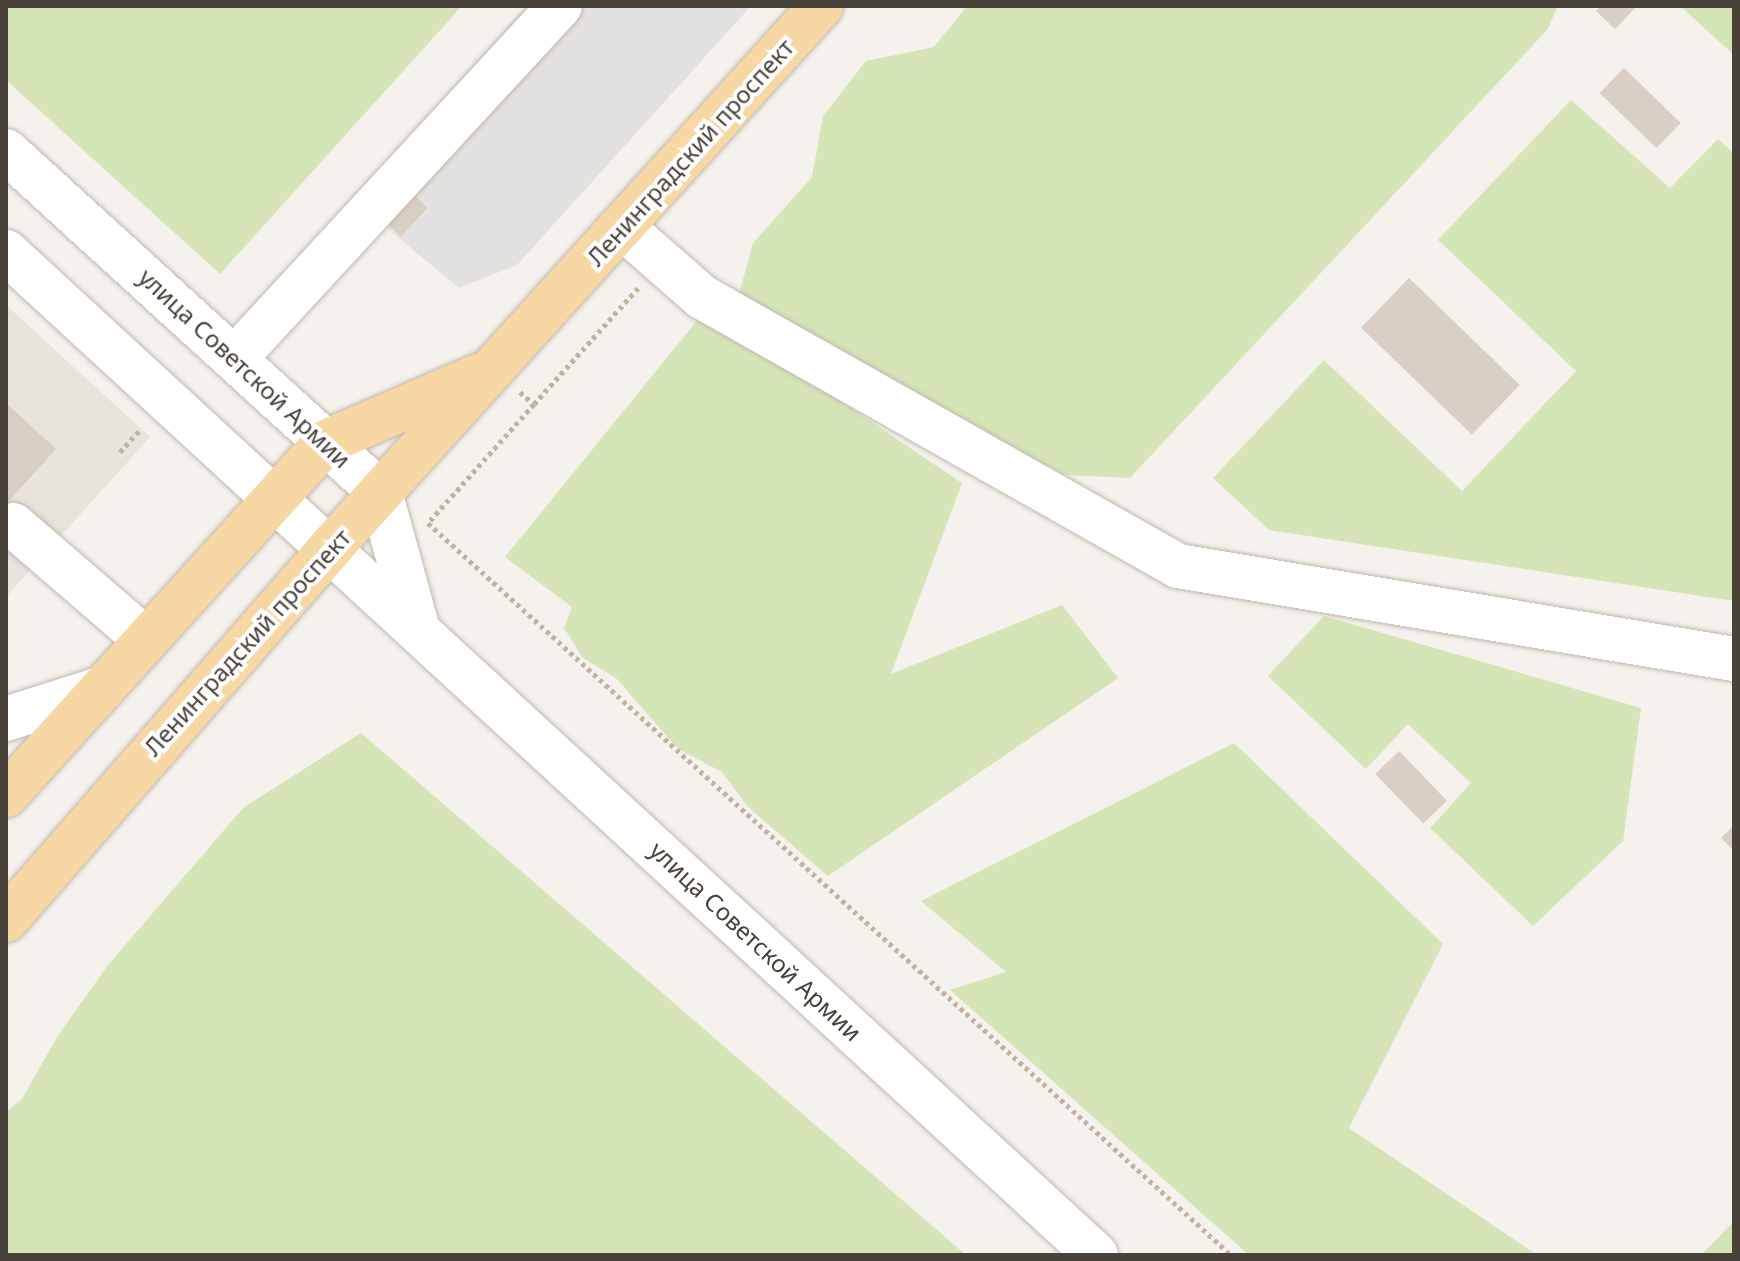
<!DOCTYPE html>
<html>
<head>
<meta charset="utf-8">
<style>
	body { margin:0 }
	#map { position:relative; width:1740px; height:1261px; overflow:hidden; background:#f5f1ec; font-family:"Noto Sans",sans-serif }
	div>[style] { position:absolute }
	[style*='--x'] { left:calc(var(--x)*1px); top:calc(var(--y)*1px); width:calc(var(--w)*1px); rotate:calc(var(--a)*1deg) }
	.residential>* { inset:0; background:#e8e3db }
	.green>* { inset:0; background:#d5e5b8 }
	.parking>* { inset:0; background:#e4e2e0 }
	.building>* { inset:0; background:#d9cfc5; transform-origin:0 0 }
	.path>* { height:5px; margin-top:-2.5px; transform-origin:0; background:repeating-linear-gradient(90deg,#c1b3a1 0 4px,transparent 0 8px) }
	.roads { filter:drop-shadow(0 0 2px #c0b8af) drop-shadow(0 0 2px #c0b8af) }
	.minor>* { height:44px; margin:-22px; padding:0 22px; transform-origin:22px; border-radius:22px; background:#fff }
	.major>* { height:44px; margin:-22px; padding:0 22px; transform-origin:22px; border-radius:22px; background:#f7d7a3 }
	span { translate:-50% -50%; white-space:nowrap; text-align:center; line-height:1.15; -webkit-text-stroke:8px #fff; paint-order:stroke }
	.street-label { font-size:24px; color:#49423a }
	.frame { position:absolute; inset:0; border:8px solid #49423a; pointer-events:none }
</style>
</head>
<body>
<div id="map">
	<div class="residential">
		<i style="clip-path:polygon(6px 305px,150px 437px,6px 597px)"></i>
	</div>
	<div class="green">
		<i style="clip-path:polygon(6px 6px,462px 6px,220px 274px,6px 80px)"></i>
		<i style="clip-path:polygon(967px 6px,1558px 6px,1547px 30px,1130px 478px,1067px 475px,982px 434px,739px 294px,753px 243px,812px 177px,823px 116px,866px 61px,934px 47px)"></i>
		<i style="clip-path:polygon(1680px 6px,1734px 6px,1734px 55px)"></i>
		<i style="clip-path:polygon(1571px 100px,1670px 188px,1718px 139px,1734px 154px,1734px 601px,1269px 530px,1213px 478px,1324px 360px,1462px 491px,1576px 371px,1438px 240px)"></i>
		<i style="clip-path:polygon(699px 318px,818px 386px,962px 483px,891px 674px,1062px 605px,1118px 678px,828px 876px,748px 807px,722px 772px,678px 749px,616px 678px,583px 658px,564px 628px,572px 607px,505px 557px)"></i>
		<i style="clip-path:polygon(1324px 616px,1641px 708px,1623px 841px,1533px 926px,1430px 828px,1471px 783px,1408px 724px,1366px 769px,1268px 676px)"></i>
		<i style="clip-path:polygon(361px 733px,966px 1255px,6px 1255px,6px 1112px,22px 1099px,57px 1037px,108px 965px,244px 807px)"></i>
		<i style="clip-path:polygon(1234px 743px,1443px 944px,1349px 1128px,1537px 1255px,1249px 1255px,950px 990px,1006px 972px,921px 901px)"></i>
		<i style="clip-path:polygon(1734px 1221px,1734px 1255px,1701px 1255px)"></i>
	</div>
	<div class="parking">
		<i style="clip-path:polygon(527px 6px,751px 6px,517px 265px,459px 288px,352px 199px)"></i>
	</div>
	<div class="building">
		<i style="clip-path:polygon(1601px 6px,1637px 6px,1615px 29px,1596px 11px)"></i>
		<i style="left:1624px;top:68px;width:79px;height:35px;rotate:44deg"></i>
		<i style="left:402px;top:184px;width:35px;height:39px;rotate:43deg"></i>
		<i style="left:1409px;top:278px;width:154px;height:69px;rotate:44deg"></i>
		<i style="clip-path:polygon(6px 403px,56px 449px,6px 504px)"></i>
		<i style="left:1399px;top:751px;width:69px;height:33px;rotate:46deg"></i>
		<i style="clip-path:polygon(1734px 825px,1734px 851px,1721px 838px)"></i>
	</div>
	<div class="path">
		<i style="--x:520;--y:392;--w:18;--a:41"></i>
		<i style="--x:534;--y:404;--w:156;--a:-48.1"></i>
		<i style="--x:534;--y:404;--w:159;--a:131.7"></i>
		<i style="--x:428;--y:523;--w:1087;--a:42.35"></i>
		<i style="--x:120;--y:452;--w:31;--a:-48"></i>
	</div>
	<div class="roads">
		<div class="minor">
			<i style="--x:6;--y:151;--w:506;--a:42.36"></i>
			<i style="--x:380;--y:492;--w:139;--a:74.6"></i>
			<i style="--x:622;--y:227;--w:106;--a:41.2"></i>
			<i style="--x:702;--y:297;--w:547;--a:29.47"></i>
			<i style="--x:1178;--y:566;--w:564;--a:9.5"></i>
			<i style="--x:6;--y:252;--w:1481;--a:42.62"></i>
			<i style="--x:235;--y:358;--w:479;--a:-47.3"></i>
			<i style="--x:13;--y:525;--w:176;--a:40.8"></i>
			<i style="--x:6;--y:719;--w:102;--a:-17.7"></i>
		</div>
		<div class="major">
			<i style="--x:6;--y:795;--w:476;--a:-47.8"></i>
			<i style="--x:326;--y:442;--w:166;--a:-23.5"></i>
			<i style="--x:6;--y:920;--w:495;--a:-48.9"></i>
			<i style="--x:331;--y:547;--w:730;--a:-47.83"></i>
		</div>
	</div>
	<div class="street-label">
		<span style="left:690px;top:152px;rotate:-48deg">Ленинградский проспект</span>
		<span style="left:245px;top:368px;rotate:43deg">улица Советской Армии</span>
		<span style="left:247px;top:642px;rotate:-48deg">Ленинградский проспект</span>
		<span style="left:756px;top:941px;rotate:43deg">улица Советской Армии</span>
	</div>
	<div class="frame"></div>
</div>
</body>
</html>
